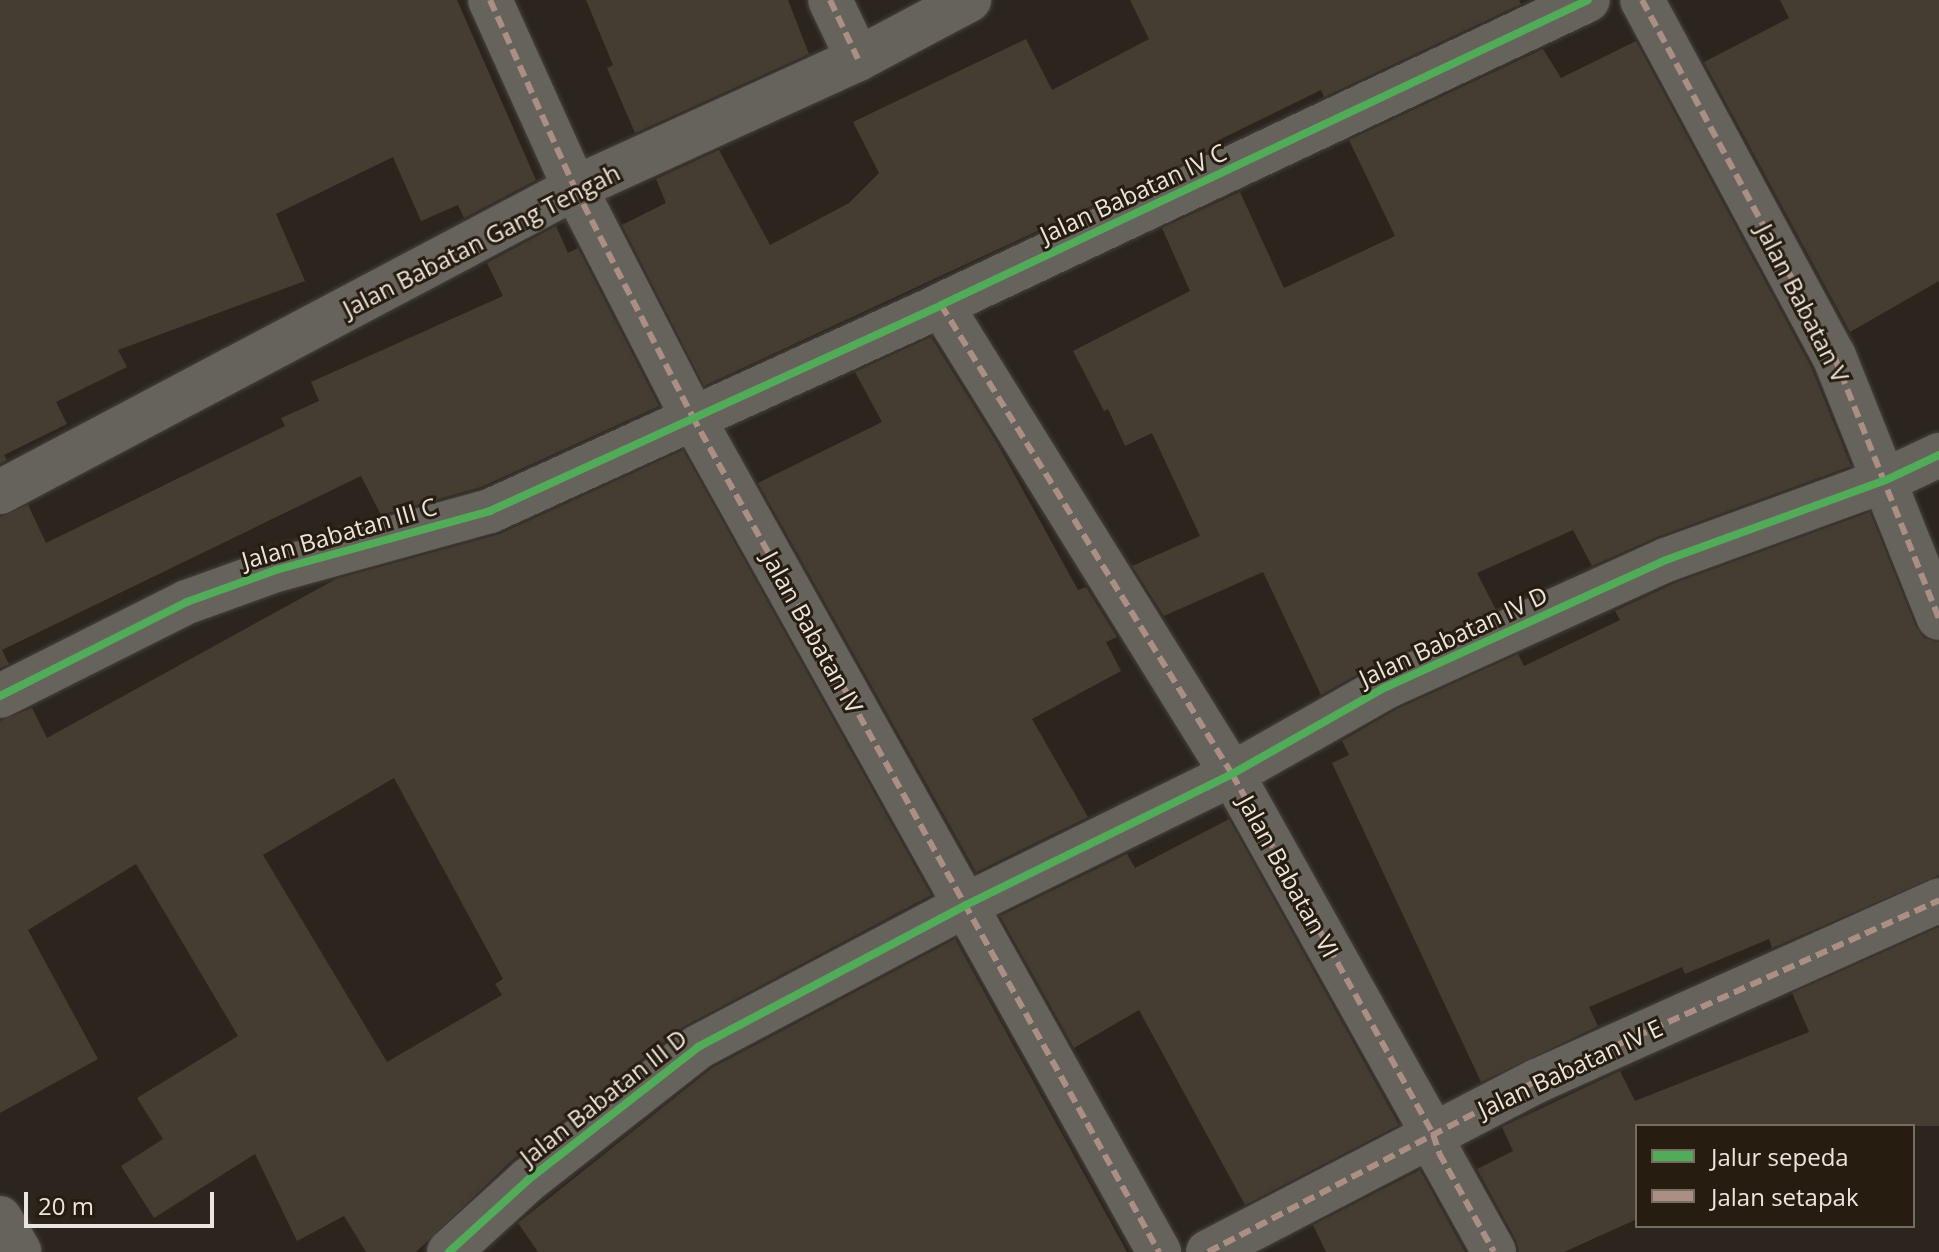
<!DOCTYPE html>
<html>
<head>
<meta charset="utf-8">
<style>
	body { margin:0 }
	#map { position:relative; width:1939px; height:1252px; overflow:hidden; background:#2b251e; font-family:"Open Sans",sans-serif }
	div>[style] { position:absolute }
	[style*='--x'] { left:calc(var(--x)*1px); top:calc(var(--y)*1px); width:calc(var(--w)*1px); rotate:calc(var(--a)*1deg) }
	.building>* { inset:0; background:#453d32 }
	.roads { filter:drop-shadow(0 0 2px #46413b) drop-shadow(0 0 2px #46413b) }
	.minor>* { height:44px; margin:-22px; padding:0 22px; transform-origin:22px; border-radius:22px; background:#66625c }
	.quiet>* { height:6px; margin-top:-3px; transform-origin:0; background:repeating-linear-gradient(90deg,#ac8f84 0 12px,transparent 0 18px) }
	.cycleway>* { height:8px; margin:-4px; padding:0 4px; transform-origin:4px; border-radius:4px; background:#51ab58 }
	span { translate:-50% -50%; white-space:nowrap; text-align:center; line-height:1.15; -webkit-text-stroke:6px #261d10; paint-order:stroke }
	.street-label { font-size:24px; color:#ece5dd }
	.legend { position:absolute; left:1635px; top:1124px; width:280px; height:104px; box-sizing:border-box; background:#261d10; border:2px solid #756d62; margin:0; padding:10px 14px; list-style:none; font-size:24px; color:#ece5dd }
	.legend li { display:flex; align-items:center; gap:16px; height:40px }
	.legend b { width:40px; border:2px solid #756d62 }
	.scale { position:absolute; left:24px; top:1192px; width:190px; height:36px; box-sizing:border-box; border:4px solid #ece5dd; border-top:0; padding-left:10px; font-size:24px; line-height:28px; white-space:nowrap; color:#ece5dd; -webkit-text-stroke:6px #261d10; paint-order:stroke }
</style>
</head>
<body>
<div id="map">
	<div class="building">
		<i style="clip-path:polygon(0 0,457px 0,536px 180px,464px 218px,458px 205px,421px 221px,393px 157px,276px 214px,305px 281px,118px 350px,127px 367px,56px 402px,67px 424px,4px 455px,7px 460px,0 464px)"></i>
		<i style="clip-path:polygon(586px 0,788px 0,809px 54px,635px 133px,607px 68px,613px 65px)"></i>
		<i style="clip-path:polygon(1130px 0,1519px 0,1521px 4px,1324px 97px,1321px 90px,1217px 141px,1220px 146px,704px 386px,622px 225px,666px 203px,656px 179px,719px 150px,770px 245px,849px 203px,879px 173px,853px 122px,1026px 39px,1052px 90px,1149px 39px)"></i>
		<i style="clip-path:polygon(1780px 0,1939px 0,1939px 281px,1850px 332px,1704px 62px,1789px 18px)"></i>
		<i style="clip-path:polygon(1636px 41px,1811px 367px,1851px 466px,1657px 537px,1592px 566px,1573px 530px,1477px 573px,1496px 610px,1376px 664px,1321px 695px,1263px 572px,1164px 616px,1132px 566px,1200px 536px,1152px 433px,1125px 446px,1108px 409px,1104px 411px,1073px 351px,1190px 291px,1162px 228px,1240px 192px,1284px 288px,1395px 236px,1349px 140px,1543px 49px,1561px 78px)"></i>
		<i style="clip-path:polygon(556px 226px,568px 253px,578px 248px,659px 406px,481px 487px,381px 515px,361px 476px,2px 650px,9px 664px,0 668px,0 517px,28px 505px,46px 543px,285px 426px,281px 418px,319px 401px,311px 382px,503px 296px,487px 263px)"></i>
		<i style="clip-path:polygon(931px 337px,997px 443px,1078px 590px,1086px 587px,1117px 637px,1106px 642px,1121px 671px,1032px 719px,1088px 817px,976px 872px,758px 483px,882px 422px,855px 372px)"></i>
		<i style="clip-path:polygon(evenodd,683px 450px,931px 895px,683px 1027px,511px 1161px,416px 1252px,366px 1252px,344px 1216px,297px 1241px,255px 1154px,154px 1218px,121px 1166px,163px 1139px,137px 1098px,238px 1036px,136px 864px,28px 930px,98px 1059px,0 1113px,0 721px,32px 708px,47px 738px,336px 579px,500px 534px,683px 450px,394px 778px,503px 979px,495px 984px,502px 995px,387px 1062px,263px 855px,394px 778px)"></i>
		<i style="clip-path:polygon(1870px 512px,1916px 627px,1924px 638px,1939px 642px,1939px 875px,1772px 948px,1769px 939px,1685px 974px,1682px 967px,1589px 1007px,1598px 1026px,1481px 1082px,1332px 763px,1349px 755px,1342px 741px,1397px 709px,1518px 654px,1524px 666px,1620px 620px,1615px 611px,1675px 583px)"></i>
		<i style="clip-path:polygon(1229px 819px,1399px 1125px,1245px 1205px,1139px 1010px,1074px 1048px,1000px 916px,1127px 854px,1135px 868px)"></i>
		<i style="clip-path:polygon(1939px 927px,1939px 1126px,1637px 1126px,1637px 1219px,1564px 1252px,1519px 1252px,1516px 1240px,1477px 1169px,1513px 1151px,1502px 1127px,1620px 1071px,1635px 1101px,1809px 1032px,1792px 993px)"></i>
		<i style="clip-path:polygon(955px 939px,1127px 1252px,538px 1252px,518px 1223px,712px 1068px)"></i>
		<i style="clip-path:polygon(1420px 1170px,1465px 1252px,1326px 1252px,1313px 1225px)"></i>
	</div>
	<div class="roads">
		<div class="minor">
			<i style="--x:490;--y:0;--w:206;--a:65.7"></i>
			<i style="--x:575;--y:188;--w:256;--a:62.8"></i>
			<i style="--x:692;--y:416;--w:958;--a:60.81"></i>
			<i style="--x:830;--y:0;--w:65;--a:64.6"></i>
			<i style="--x:1642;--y:0;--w:404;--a:61.7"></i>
			<i style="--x:1834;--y:356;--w:282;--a:68.2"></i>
			<i style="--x:941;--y:305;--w:552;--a:58.18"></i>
			<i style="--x:1232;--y:774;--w:412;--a:60.8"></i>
			<i style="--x:1433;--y:1134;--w:20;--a:72"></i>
			<i style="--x:1439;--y:1153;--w:113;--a:60.9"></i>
			<i style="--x:0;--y:492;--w:650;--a:-27.87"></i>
			<i style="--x:575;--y:188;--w:311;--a:-24.5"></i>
			<i style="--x:858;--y:59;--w:126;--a:-28"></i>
			<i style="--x:0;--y:696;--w:209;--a:-26.7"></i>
			<i style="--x:187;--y:602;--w:95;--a:-19.8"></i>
			<i style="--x:276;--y:570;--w:222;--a:-15.4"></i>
			<i style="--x:490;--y:511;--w:496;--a:-24.5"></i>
			<i style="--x:941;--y:305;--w:715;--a:-25.24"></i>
			<i style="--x:0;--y:1218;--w:39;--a:60"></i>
			<i style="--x:449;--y:1252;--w:107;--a:-42.3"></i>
			<i style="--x:528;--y:1180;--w:216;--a:-38"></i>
			<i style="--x:698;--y:1047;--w:303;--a:-27.9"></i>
			<i style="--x:966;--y:905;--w:297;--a:-26.2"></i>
			<i style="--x:1232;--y:774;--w:177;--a:-29.5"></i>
			<i style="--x:1386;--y:687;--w:307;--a:-24.4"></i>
			<i style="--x:1666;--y:560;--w:234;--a:-20"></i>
			<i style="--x:1886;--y:480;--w:59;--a:-25.3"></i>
			<i style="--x:1208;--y:1252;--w:371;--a:-27.5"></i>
			<i style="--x:1537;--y:1081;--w:441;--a:-24.2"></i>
		</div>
	</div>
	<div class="quiet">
		<i style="--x:490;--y:0;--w:206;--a:65.7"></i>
		<i style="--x:575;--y:188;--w:256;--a:62.8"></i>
		<i style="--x:692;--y:416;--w:958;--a:60.81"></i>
		<i style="--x:830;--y:0;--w:65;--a:64.6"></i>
		<i style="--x:1642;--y:0;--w:404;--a:61.7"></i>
		<i style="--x:1834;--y:356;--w:282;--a:68.2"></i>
		<i style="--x:941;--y:305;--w:552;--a:58.18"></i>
		<i style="--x:1232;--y:774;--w:412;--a:60.8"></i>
		<i style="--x:1433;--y:1134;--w:20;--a:72"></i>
		<i style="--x:1439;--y:1153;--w:113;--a:60.9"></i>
		<i style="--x:1208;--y:1252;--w:371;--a:-27.5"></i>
		<i style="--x:1537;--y:1081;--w:441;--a:-24.2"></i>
	</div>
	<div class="cycleway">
		<i style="--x:0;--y:696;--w:209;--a:-26.7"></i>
		<i style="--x:187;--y:602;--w:95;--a:-19.8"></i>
		<i style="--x:276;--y:570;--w:222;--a:-15.4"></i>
		<i style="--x:490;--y:511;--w:496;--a:-24.5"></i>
		<i style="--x:941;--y:305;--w:715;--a:-25.24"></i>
		<i style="--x:449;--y:1252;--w:107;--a:-42.3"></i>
		<i style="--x:528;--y:1180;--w:216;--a:-38"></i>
		<i style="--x:698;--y:1047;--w:303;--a:-27.9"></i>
		<i style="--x:966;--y:905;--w:297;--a:-26.2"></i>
		<i style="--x:1232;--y:774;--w:177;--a:-29.5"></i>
		<i style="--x:1386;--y:687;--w:307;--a:-24.4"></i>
		<i style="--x:1666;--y:560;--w:234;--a:-20"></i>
		<i style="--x:1886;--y:480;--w:59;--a:-25.3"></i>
	</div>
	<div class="street-label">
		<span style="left:1133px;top:193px;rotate:-25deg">Jalan Babatan IV C</span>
		<span style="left:481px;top:240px;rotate:-27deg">Jalan Babatan Gang Tengah</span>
		<span style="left:1803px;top:303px;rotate:63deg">Jalan Babatan V</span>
		<span style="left:339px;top:533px;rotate:-16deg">Jalan Babatan III C</span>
		<span style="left:813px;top:632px;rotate:61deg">Jalan Babatan IV</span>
		<span style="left:1453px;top:636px;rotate:-25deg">Jalan Babatan IV D</span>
		<span style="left:1289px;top:876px;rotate:61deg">Jalan Babatan VI</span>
		<span style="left:1570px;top:1068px;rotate:-25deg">Jalan Babatan IV E</span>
		<span style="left:603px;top:1097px;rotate:-38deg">Jalan Babatan III D</span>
	</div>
	<ul class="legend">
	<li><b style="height:10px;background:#51ab58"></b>Jalur sepeda</li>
	<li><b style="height:10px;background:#ac8f84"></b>Jalan setapak</li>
	</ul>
	<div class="scale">20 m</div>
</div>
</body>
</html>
